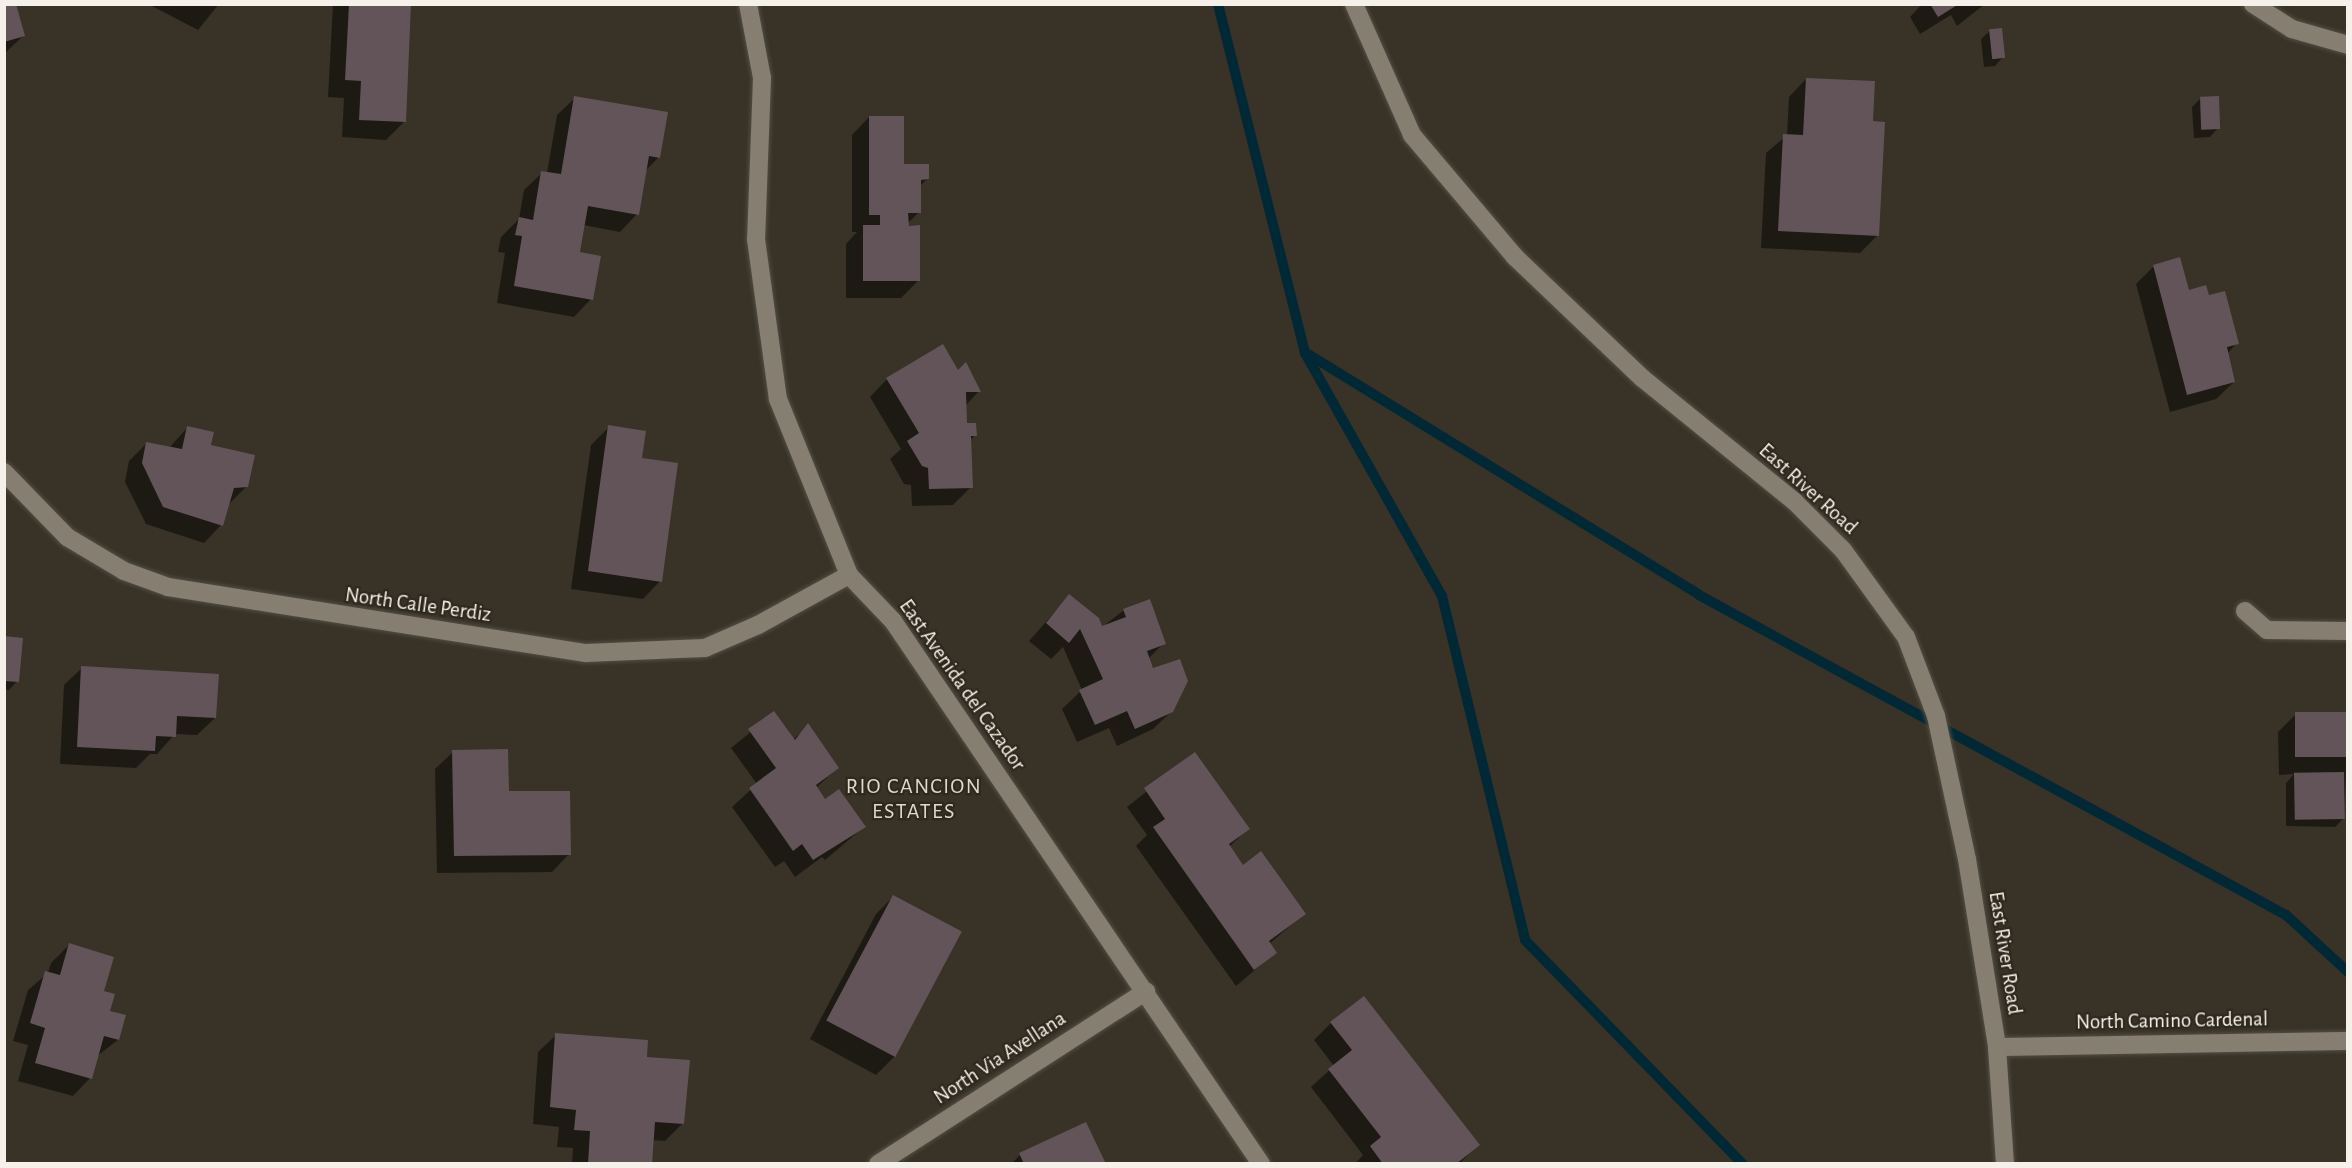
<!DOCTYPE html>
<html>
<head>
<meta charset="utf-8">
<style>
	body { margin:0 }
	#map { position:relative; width:2352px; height:1168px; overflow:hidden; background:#383227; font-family:"Alegreya Sans",sans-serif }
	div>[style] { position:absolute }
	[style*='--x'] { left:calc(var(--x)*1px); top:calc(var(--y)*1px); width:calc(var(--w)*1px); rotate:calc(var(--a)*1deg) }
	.shadow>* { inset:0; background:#0007 }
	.stream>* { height:10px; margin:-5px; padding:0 5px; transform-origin:5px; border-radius:5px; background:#002835 }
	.building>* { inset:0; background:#625459; transform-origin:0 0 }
	.roads { filter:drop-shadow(0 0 2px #534e44) drop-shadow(0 0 2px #534e44) }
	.service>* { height:18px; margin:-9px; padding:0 9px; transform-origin:9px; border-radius:9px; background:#857e71 }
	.minor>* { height:18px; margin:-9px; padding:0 9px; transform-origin:9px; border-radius:9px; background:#857e71 }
	.tertiary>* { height:18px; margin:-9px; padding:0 9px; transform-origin:9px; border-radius:9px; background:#857e71 }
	span { translate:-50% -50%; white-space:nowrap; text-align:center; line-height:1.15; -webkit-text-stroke:4.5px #2e281d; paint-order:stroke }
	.street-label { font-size:21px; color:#f5f1ea }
	.neighbourhood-label { font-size:22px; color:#e0d8ca; letter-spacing:1.5px }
	.frame { position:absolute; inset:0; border:6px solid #f5f1ea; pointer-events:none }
</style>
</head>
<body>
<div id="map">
	<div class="shadow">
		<i style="clip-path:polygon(4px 4px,23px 36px,4px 54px)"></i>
		<i style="clip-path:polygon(148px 4px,219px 4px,198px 30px)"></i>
		<i style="clip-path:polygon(333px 4px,410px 4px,404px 122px,386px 140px,342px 137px,344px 98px,328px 97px)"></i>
		<i style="clip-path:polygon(1922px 4px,1985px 4px,1957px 26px,1951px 15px,1920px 34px,1910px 17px)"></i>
		<i style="clip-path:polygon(1990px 31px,2003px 57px,1995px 66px,1984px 67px,1981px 39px)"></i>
		<i style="clip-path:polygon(1806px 79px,1871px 123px,1878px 235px,1860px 253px,1761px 248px,1766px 153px,1787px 135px,1789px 97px)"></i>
		<i style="clip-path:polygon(575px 98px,659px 157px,645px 171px,637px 214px,620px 232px,583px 225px,578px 253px,591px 299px,574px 317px,497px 303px,505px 253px,498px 252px,501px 237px,519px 219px,524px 190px,542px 173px,547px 173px,557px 115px)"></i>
		<i style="clip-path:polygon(2201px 98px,2218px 128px,2210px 137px,2194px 138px,2192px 107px)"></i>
		<i style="clip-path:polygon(869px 117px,902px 166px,928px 178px,919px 187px,919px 212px,907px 224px,919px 280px,901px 298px,846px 298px,846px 244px,857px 232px,852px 232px,852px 135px)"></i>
		<i style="clip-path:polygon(2154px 266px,2188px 291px,2208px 297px,2237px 343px,2227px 354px,2234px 382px,2216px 399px,2170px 412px,2136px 284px)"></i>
		<i style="clip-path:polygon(958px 372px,979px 391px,965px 406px,965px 425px,975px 435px,970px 441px,971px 487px,953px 505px,912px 506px,911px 485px,904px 484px,890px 459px,901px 449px,870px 397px,887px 379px)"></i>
		<i style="clip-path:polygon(609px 427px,640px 459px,660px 581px,643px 599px,571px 589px,591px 445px)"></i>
		<i style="clip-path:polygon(187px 428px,247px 486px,229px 504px,221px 525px,204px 543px,146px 524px,125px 482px,129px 461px,147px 443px,169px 448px)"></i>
		<i style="clip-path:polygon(1069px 596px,1101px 628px,1124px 610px,1164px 643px,1148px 659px,1172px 711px,1153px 729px,1117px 746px,1109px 728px,1077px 742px,1062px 709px,1082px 690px,1063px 647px,1051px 659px,1029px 641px)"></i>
		<i style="clip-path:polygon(4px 637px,17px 681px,9px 690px,4px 689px)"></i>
		<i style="clip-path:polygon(82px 668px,215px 718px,197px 735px,175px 734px,157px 754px,150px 754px,136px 768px,60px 764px,64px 685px)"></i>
		<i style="clip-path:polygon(774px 713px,793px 740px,808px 726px,837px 768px,816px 788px,825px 801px,864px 827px,825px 860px,822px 857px,795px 877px,784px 861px,775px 867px,732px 807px,757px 784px,731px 748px)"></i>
		<i style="clip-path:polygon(2296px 714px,2348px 714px,2344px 818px,2335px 827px,2286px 826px,2286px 783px,2294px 774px,2279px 775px,2278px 732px)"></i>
		<i style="clip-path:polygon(453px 752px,508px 793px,569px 854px,552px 872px,437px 873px,435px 769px)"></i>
		<i style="clip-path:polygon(1194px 754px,1248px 829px,1229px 847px,1243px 867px,1304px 914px,1269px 944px,1275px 953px,1236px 986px,1136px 846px,1147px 835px,1127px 807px)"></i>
		<i style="clip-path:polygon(893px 897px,894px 1057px,876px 1075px,810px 1039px,876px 914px)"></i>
		<i style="clip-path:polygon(69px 945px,102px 992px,118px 1040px,97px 1056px,90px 1078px,73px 1096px,18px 1081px,28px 1045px,13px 1041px,28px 990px,48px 973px,51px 963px)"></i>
		<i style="clip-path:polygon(1331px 1023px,1478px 1145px,1459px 1164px,1355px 1164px,1363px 1155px,1311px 1087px,1334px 1066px,1314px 1040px)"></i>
		<i style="clip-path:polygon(556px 1035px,645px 1058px,683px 1123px,665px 1141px,652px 1140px,651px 1164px,572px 1164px,573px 1148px,557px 1147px,559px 1127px,533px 1124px,538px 1052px)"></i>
		<i style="clip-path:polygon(1020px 1155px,1104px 1164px,1011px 1164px)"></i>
	</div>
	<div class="stream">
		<i style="--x:1218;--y:4;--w:360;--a:76"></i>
		<i style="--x:1305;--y:353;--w:279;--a:60.6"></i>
		<i style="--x:1442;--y:596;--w:354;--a:76.4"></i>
		<i style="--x:1525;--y:940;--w:313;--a:45.8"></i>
		<i style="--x:1308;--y:354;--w:459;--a:31.6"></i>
		<i style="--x:1699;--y:595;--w:669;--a:28.6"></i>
		<i style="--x:2286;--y:915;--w:84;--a:42.6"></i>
	</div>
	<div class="building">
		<i style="clip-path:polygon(4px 4px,16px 4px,25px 36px,4px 42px)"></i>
		<i style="clip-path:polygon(349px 4px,411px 4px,406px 122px,359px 120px,361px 81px,345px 80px)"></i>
		<i style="clip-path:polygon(1930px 4px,1959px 4px,1938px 17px)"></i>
		<i style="left:2002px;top:28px;width:30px;height:13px;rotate:84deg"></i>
		<i style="clip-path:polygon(1806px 78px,1875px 81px,1873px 121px,1885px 122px,1879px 236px,1778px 231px,1783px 134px,1803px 135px)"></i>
		<i style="clip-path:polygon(574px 96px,668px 112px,660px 158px,649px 156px,639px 215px,588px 206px,580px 252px,601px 256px,593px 300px,514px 286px,522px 236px,515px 235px,519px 217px,533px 220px,541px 171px,561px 174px)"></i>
		<i style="left:2219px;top:96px;width:33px;height:19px;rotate:88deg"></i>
		<i style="clip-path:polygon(869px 116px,904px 116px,904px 164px,929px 164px,929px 179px,921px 180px,921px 213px,908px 213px,909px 226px,920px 225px,920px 281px,863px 281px,863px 225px,880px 225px,880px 215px,869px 215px)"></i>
		<i style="clip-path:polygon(2180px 257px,2189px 290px,2206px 285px,2209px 295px,2225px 291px,2239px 344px,2227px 347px,2235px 382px,2187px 395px,2153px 265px)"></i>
		<i style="clip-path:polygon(943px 344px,958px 370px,966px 362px,981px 392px,966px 392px,967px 423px,976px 423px,977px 436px,971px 436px,973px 488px,929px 489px,928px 468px,922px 466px,907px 441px,919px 433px,886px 378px)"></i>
		<i style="clip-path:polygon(608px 425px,646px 431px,642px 458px,678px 463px,662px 582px,588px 571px)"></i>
		<i style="clip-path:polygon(187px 426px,214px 432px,211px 445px,255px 455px,248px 487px,234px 488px,223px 526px,163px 507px,142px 463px,146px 442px,182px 449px)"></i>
		<i style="clip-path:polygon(1069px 594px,1099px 618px,1102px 626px,1126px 617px,1123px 609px,1150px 599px,1166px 644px,1147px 651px,1153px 668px,1180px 659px,1188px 681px,1173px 712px,1135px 729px,1127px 711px,1095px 725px,1079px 690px,1103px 679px,1080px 629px,1069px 643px,1046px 623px)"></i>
		<i style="clip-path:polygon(4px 636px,23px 638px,19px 682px,4px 681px)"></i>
		<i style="clip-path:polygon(81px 666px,219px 674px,216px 718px,177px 716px,176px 737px,156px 736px,155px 751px,77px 747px)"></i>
		<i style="clip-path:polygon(774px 711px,795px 740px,808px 723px,839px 768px,816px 785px,825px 799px,839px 789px,866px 827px,813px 860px,802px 844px,793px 851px,749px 788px,776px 768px,748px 729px)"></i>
		<i style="left:2348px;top:712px;width:45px;height:53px;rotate:90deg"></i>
		<i style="clip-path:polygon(508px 749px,509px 791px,570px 791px,571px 855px,454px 856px,452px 750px)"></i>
		<i style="clip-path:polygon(1195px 752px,1250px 829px,1229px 844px,1243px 865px,1261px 851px,1306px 914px,1269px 941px,1277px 953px,1254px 970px,1153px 827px,1165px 819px,1144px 788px)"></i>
		<i style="left:2344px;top:772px;width:47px;height:50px;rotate:89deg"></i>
		<i style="left:893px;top:895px;width:78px;height:142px;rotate:28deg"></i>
		<i style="clip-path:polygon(69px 943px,114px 957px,104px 991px,115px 994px,110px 1011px,126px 1015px,119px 1040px,104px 1036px,92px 1079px,35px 1063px,45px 1028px,30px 1023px,45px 971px,60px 975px)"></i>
		<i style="clip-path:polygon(1364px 996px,1480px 1145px,1456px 1164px,1383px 1164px,1370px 1146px,1381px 1137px,1328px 1069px,1352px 1050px,1330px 1022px)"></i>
		<i style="clip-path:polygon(555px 1033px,648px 1040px,647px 1057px,690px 1060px,684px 1124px,655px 1122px,652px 1164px,588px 1164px,590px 1131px,574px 1130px,576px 1110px,550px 1107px)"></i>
		<i style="clip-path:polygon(1086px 1122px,1106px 1164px,1024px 1164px,1019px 1153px)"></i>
	</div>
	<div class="roads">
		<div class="service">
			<i style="--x:2245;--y:611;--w:29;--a:41"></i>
			<i style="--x:2267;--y:630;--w:81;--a:0.7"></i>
		</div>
		<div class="minor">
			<i style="--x:748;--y:4;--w:75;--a:79.3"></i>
			<i style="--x:762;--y:78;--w:161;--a:92.1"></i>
			<i style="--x:756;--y:239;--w:162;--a:82.2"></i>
			<i style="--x:778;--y:399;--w:190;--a:68"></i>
			<i style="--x:849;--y:575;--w:64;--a:46.3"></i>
			<i style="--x:893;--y:621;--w:656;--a:55.87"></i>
			<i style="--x:2253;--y:4;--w:46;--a:32.7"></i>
			<i style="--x:2292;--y:29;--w:58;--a:15.9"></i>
			<i style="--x:4;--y:472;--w:91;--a:45.9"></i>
			<i style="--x:67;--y:537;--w:66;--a:30.8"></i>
			<i style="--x:124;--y:571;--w:47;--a:20"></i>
			<i style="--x:168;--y:587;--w:423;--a:9"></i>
			<i style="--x:586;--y:653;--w:119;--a:-2.4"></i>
			<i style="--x:705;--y:648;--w:58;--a:-23.5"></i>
			<i style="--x:758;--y:625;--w:104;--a:-28.8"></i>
			<i style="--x:1997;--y:1047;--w:351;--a:-1"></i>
			<i style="--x:878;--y:1164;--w:319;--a:-32.8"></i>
		</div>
		<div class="tertiary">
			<i style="--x:1354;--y:4;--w:143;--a:66.1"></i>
			<i style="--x:1412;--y:135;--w:160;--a:49.8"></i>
			<i style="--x:1515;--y:257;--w:175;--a:43.6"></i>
			<i style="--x:1642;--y:378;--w:196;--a:39"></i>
			<i style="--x:1794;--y:501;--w:69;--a:45"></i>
			<i style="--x:1843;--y:550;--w:107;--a:54.1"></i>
			<i style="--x:1906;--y:637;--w:85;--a:69.2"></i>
			<i style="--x:1936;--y:716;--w:146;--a:77.8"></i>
			<i style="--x:1967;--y:859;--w:190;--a:80.9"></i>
			<i style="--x:1997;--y:1047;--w:117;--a:86.1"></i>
		</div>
	</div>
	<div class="street-label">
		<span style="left:1808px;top:489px;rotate:42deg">East River Road</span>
		<span style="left:418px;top:605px;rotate:8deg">North Calle Perdiz</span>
		<span style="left:962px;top:685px;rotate:55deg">East Avenida del Cazador</span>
		<span style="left:2005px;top:953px;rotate:81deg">East River Road</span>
		<span style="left:2172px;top:1021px;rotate:-1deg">North Camino Cardenal</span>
		<span style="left:1000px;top:1058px;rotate:-33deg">North Via Avellana</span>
	</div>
	<div class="neighbourhood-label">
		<span style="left:914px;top:799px">RIO CANCION<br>ESTATES</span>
	</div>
	<div class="frame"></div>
</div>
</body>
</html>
